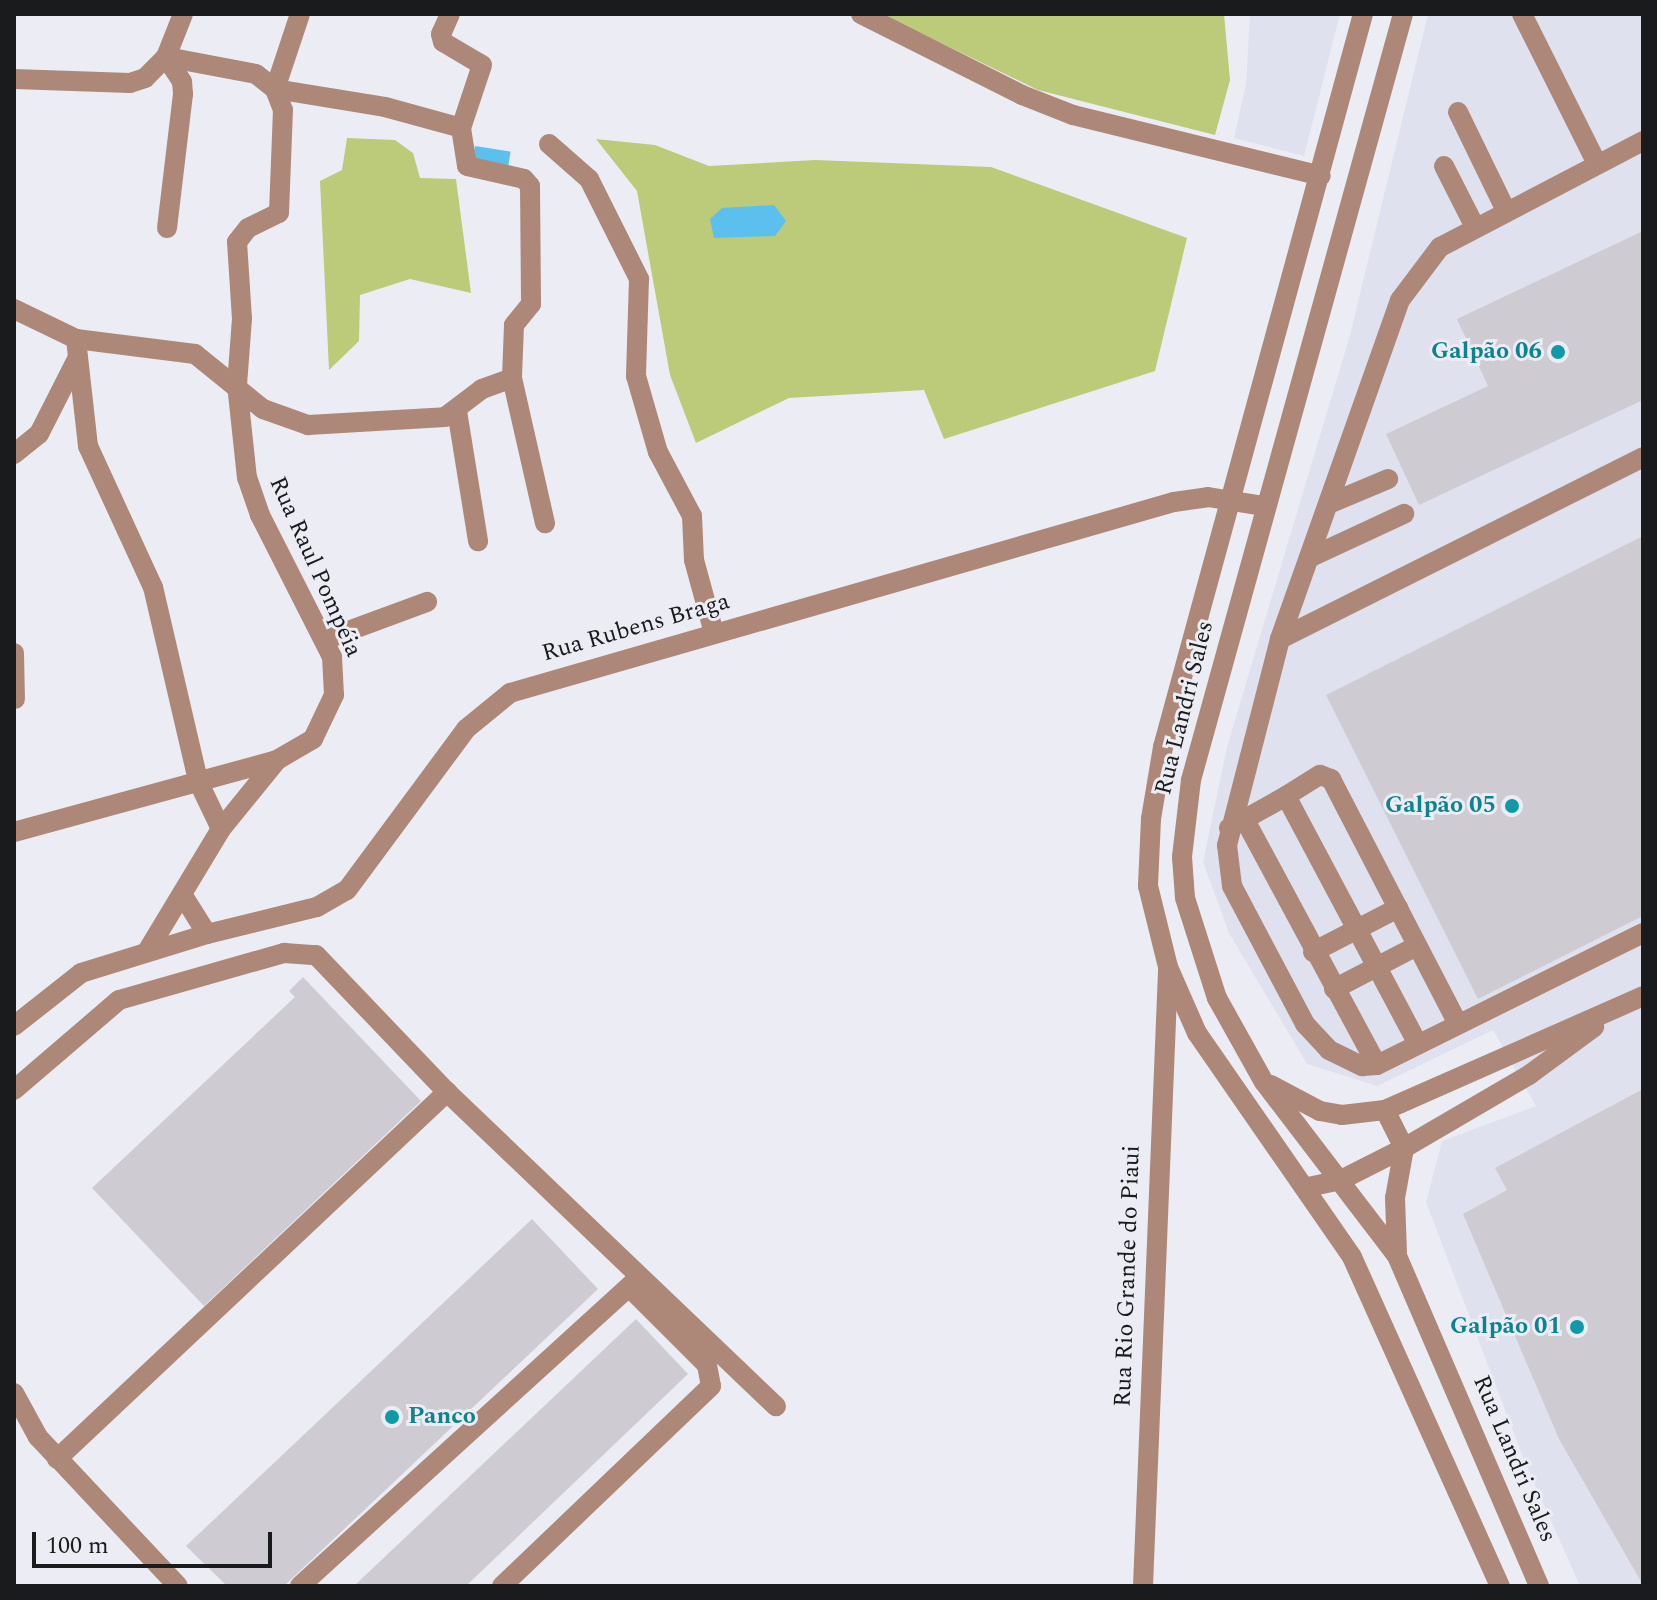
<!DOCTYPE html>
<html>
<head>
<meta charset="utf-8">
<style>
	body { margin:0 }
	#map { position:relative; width:1657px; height:1600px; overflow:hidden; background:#ecedf4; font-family:Spectral,serif }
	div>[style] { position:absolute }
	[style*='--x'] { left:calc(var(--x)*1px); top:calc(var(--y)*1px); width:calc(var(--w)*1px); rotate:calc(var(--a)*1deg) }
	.built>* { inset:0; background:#dfe1ef }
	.green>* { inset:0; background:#bccb79 }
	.water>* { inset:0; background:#5bc0ed; transform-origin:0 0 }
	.building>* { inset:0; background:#ceccd2 }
	.minor>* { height:20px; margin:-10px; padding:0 10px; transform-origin:10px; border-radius:10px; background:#ad8879 }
	.dots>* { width:22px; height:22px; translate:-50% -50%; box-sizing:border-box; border:4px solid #ecedf4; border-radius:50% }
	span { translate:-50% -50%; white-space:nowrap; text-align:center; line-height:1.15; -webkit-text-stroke:6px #ecedf4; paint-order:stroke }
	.culture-label { font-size:24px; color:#0d838f; font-weight:700 }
	.right { translate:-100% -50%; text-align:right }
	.left { translate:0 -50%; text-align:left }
	.street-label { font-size:24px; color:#1a1b1d }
	.frame { position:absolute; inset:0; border:16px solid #1a1b1d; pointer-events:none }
	.scale { position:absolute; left:32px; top:1532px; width:240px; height:36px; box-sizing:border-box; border:4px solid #1a1b1d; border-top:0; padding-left:10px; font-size:24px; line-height:28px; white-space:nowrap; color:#1a1b1d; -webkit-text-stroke:6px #ecedf4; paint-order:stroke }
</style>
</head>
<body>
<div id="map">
	<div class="built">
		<i style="clip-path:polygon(1250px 14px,1340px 14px,1304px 156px,1234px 138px,1246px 84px)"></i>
		<i style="clip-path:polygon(1428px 14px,1643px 14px,1643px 1586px,1580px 1586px,1524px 1460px,1426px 1202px,1442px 1141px,1536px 1106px,1493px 1030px,1377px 1086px,1307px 1064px,1229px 933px,1203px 862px,1227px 747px,1350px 335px)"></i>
	</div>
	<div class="green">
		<i style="clip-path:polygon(881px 14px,1224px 14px,1230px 80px,1215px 135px,1038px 90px)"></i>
		<i style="clip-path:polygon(347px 138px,395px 140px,413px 153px,420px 178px,456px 179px,471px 293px,410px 279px,360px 295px,359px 341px,329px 370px,320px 181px,342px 170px)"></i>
		<i style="clip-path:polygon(596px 139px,655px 145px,709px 166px,815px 160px,991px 167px,1187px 238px,1155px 371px,944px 439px,924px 390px,789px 398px,696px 443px,670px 375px,637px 191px)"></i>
	</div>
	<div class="water">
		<i style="left:475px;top:146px;width:36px;height:15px;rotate:9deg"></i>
		<i style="clip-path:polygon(774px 205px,786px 221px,775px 236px,714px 238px,710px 219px,722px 208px)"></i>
	</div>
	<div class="building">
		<i style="clip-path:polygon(1643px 231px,1643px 400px,1419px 505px,1386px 434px,1488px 386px,1457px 319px)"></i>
		<i style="clip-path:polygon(1643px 536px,1643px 916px,1478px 999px,1326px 695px)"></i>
		<i style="clip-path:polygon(303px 977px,421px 1101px,204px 1306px,92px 1188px,295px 997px,289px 991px)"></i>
		<i style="clip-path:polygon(1643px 1089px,1643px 1585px,1559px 1439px,1463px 1214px,1507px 1190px,1495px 1168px)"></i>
		<i style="clip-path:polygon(532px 1219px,598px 1289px,284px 1586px,227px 1586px,186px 1546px)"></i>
		<i style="clip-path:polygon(636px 1319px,688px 1374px,466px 1586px,354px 1586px)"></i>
	</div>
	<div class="minor">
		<i style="--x:300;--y:14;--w:79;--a:108.4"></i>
		<i style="--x:275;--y:89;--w:111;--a:9.3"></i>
		<i style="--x:385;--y:107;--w:79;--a:15.4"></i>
		<i style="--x:450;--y:14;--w:22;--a:114"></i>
		<i style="--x:441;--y:34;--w:8;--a:76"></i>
		<i style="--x:443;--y:42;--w:45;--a:30.5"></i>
		<i style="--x:482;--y:65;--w:66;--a:108.4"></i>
		<i style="--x:461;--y:128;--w:38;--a:81"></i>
		<i style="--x:467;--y:166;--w:58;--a:12.8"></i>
		<i style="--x:524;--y:179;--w:9;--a:49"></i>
		<i style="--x:530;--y:186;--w:118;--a:89.5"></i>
		<i style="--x:531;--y:304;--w:27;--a:129"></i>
		<i style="--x:514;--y:325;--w:53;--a:92.2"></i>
		<i style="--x:512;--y:378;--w:149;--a:77.2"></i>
		<i style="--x:861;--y:14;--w:180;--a:26.7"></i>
		<i style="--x:1022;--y:95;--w:55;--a:21.4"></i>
		<i style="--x:1073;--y:115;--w:255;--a:13.8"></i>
		<i style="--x:1363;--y:14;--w:760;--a:105.26"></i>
		<i style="--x:1163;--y:747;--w:73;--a:99.5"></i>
		<i style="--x:1151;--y:819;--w:67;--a:92.6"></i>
		<i style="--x:1148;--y:886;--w:83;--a:76.1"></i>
		<i style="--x:1168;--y:967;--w:72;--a:66.3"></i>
		<i style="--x:1197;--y:1033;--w:272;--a:55.3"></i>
		<i style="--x:1352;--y:1257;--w:361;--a:65.8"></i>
		<i style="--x:1403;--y:14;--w:795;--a:105.47"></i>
		<i style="--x:1191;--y:780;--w:78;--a:96.7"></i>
		<i style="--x:1182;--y:857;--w:41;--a:85.8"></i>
		<i style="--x:1185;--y:898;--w:105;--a:72.3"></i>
		<i style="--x:1217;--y:998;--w:96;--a:60.8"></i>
		<i style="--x:1264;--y:1082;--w:219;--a:52.6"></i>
		<i style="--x:1397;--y:1256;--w:359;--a:66.7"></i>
		<i style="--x:1522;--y:14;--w:168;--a:63.4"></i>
		<i style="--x:166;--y:57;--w:30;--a:57"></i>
		<i style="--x:182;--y:82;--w:12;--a:85"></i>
		<i style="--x:183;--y:94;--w:135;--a:96.8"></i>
		<i style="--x:14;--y:79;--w:116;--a:2"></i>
		<i style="--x:130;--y:83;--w:16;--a:-18"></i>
		<i style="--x:145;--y:78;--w:30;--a:-45"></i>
		<i style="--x:166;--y:57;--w:46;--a:-68.4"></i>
		<i style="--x:1458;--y:112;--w:110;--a:64.1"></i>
		<i style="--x:1643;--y:141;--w:229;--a:152.4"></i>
		<i style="--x:1440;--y:247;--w:66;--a:127"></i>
		<i style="--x:1400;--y:300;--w:360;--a:109.5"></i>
		<i style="--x:1280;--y:639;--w:213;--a:104.4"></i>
		<i style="--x:1227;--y:845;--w:41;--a:83"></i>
		<i style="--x:1232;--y:886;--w:156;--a:62.1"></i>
		<i style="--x:1305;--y:1024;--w:35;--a:47"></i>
		<i style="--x:1329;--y:1050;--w:37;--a:26"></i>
		<i style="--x:1362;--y:1066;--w:15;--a:-4"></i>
		<i style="--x:1377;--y:1065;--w:297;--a:-26.4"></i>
		<i style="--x:549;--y:144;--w:53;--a:41.2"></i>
		<i style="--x:589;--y:179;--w:112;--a:63.4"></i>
		<i style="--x:639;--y:279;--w:97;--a:91.8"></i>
		<i style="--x:636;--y:376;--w:79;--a:73.9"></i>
		<i style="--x:658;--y:452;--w:72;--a:62"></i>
		<i style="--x:692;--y:516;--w:44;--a:87.4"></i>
		<i style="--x:694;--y:560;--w:76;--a:74.7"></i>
		<i style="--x:1444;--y:166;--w:68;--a:63.1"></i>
		<i style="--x:14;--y:309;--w:69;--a:25.8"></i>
		<i style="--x:76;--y:339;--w:120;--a:7.2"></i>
		<i style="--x:195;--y:354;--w:87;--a:39"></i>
		<i style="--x:263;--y:409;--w:48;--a:19.6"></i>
		<i style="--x:308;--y:425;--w:137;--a:-3.3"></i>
		<i style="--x:445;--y:417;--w:46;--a:-37.1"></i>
		<i style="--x:482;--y:389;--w:32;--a:-20"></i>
		<i style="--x:76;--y:339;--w:108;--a:83.6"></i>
		<i style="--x:88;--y:446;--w:155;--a:65.3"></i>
		<i style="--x:153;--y:587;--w:199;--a:76.9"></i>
		<i style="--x:198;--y:781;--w:53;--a:64.4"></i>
		<i style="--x:457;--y:411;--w:132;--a:80.8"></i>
		<i style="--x:14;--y:454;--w:32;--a:-39"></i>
		<i style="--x:39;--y:434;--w:86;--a:-63.1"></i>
		<i style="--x:1331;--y:503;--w:62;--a:-22.8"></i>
		<i style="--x:1309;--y:558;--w:105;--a:-24.9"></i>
		<i style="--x:1280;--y:639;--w:406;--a:-26.6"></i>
		<i style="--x:324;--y:640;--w:110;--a:-20.3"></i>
		<i style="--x:14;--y:653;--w:46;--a:88.8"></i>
		<i style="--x:1286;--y:796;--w:40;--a:-32"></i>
		<i style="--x:1320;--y:775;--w:12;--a:20"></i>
		<i style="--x:1331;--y:779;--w:276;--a:62.6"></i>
		<i style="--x:1245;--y:820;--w:278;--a:61.7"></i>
		<i style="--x:1229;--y:828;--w:65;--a:-29.3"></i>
		<i style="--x:1286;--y:796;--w:281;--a:62"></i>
		<i style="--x:14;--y:832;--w:273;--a:-15.3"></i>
		<i style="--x:277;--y:760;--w:42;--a:-30.3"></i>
		<i style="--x:313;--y:739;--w:49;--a:-64.5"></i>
		<i style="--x:334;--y:695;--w:38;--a:-93"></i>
		<i style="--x:332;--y:657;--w:159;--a:-116.9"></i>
		<i style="--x:260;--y:515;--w:39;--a:-109"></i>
		<i style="--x:247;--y:478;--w:94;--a:-96.1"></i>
		<i style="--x:237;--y:385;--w:66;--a:-85.7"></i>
		<i style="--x:242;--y:319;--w:77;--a:-93.7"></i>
		<i style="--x:237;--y:242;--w:18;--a:-52"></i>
		<i style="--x:248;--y:228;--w:34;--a:-26"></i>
		<i style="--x:279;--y:213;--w:103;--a:-87.8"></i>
		<i style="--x:283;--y:110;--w:22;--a:-111"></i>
		<i style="--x:275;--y:89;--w:24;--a:-142"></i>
		<i style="--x:256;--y:74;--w:92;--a:-169.3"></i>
		<i style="--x:182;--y:894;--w:47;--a:58"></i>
		<i style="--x:148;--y:950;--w:141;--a:-58.9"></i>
		<i style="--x:221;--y:829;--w:89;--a:-50.9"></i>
		<i style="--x:1313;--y:952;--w:96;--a:-27.4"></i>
		<i style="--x:1334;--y:989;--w:93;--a:-27.4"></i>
		<i style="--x:14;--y:1026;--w:85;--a:-38.3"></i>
		<i style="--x:81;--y:973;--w:132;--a:-17.2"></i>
		<i style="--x:207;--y:934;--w:113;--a:-13.8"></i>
		<i style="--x:317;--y:907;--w:34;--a:-30"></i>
		<i style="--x:347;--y:890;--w:200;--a:-53.5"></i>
		<i style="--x:466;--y:729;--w:57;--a:-39.3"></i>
		<i style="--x:510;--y:693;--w:691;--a:-16.05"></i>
		<i style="--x:1174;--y:502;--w:34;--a:-8"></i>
		<i style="--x:1208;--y:497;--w:57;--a:9.1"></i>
		<i style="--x:1271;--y:1085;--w:55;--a:28"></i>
		<i style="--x:1320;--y:1111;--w:22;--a:10"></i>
		<i style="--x:1342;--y:1115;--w:43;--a:-6.6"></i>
		<i style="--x:1385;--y:1110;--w:282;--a:-23.8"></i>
		<i style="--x:14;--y:1090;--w:138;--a:-40.6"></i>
		<i style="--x:119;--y:1000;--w:172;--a:-15.9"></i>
		<i style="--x:284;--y:953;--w:32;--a:4"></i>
		<i style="--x:316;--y:955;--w:190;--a:46.3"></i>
		<i style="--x:447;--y:1092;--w:455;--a:43.7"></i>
		<i style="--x:1385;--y:1110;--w:42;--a:63.4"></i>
		<i style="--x:1404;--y:1148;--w:51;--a:100.2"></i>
		<i style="--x:1395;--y:1198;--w:54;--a:87.9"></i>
		<i style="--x:1308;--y:1187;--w:34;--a:-12"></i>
		<i style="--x:1341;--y:1180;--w:71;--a:-26.9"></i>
		<i style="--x:1404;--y:1148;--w:145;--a:-30.3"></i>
		<i style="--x:1529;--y:1075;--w:81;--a:-36.4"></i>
		<i style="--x:14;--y:1393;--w:50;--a:61.4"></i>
		<i style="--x:38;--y:1437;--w:204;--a:46.8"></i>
		<i style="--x:57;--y:1459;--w:536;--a:-43.26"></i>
		<i style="--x:300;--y:1586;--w:458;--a:-42.3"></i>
		<i style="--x:502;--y:1586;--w:289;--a:-43.7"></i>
		<i style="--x:711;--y:1386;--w:21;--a:-101"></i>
		<i style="--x:707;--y:1365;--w:110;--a:-135"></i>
		<i style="--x:1143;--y:1586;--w:616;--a:-87.67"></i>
	</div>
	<div class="dots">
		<i style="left:1558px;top:352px;background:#0f9aa8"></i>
		<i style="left:1512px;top:806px;background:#0f9aa8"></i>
		<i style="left:1577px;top:1327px;background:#0f9aa8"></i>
		<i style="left:392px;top:1417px;background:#0f9aa8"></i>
	</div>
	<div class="culture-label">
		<span class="right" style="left:1542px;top:352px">Galpão 06</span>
		<span class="right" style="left:1496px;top:806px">Galpão 05</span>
		<span class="right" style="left:1561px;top:1327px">Galpão 01</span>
		<span class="left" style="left:408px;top:1417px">Panco</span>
	</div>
	<div class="street-label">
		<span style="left:315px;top:567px;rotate:66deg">Rua Raul Pompéia</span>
		<span style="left:636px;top:628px;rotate:-16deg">Rua Rubens Braga</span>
		<span style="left:1185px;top:708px;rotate:-76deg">Rua Landri Sales</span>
		<span style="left:1128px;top:1276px;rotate:-88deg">Rua Rio Grande do Piaui</span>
		<span style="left:1514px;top:1459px;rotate:67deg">Rua Landri Sales</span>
	</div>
	<div class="frame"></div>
	<div class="scale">100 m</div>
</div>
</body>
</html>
